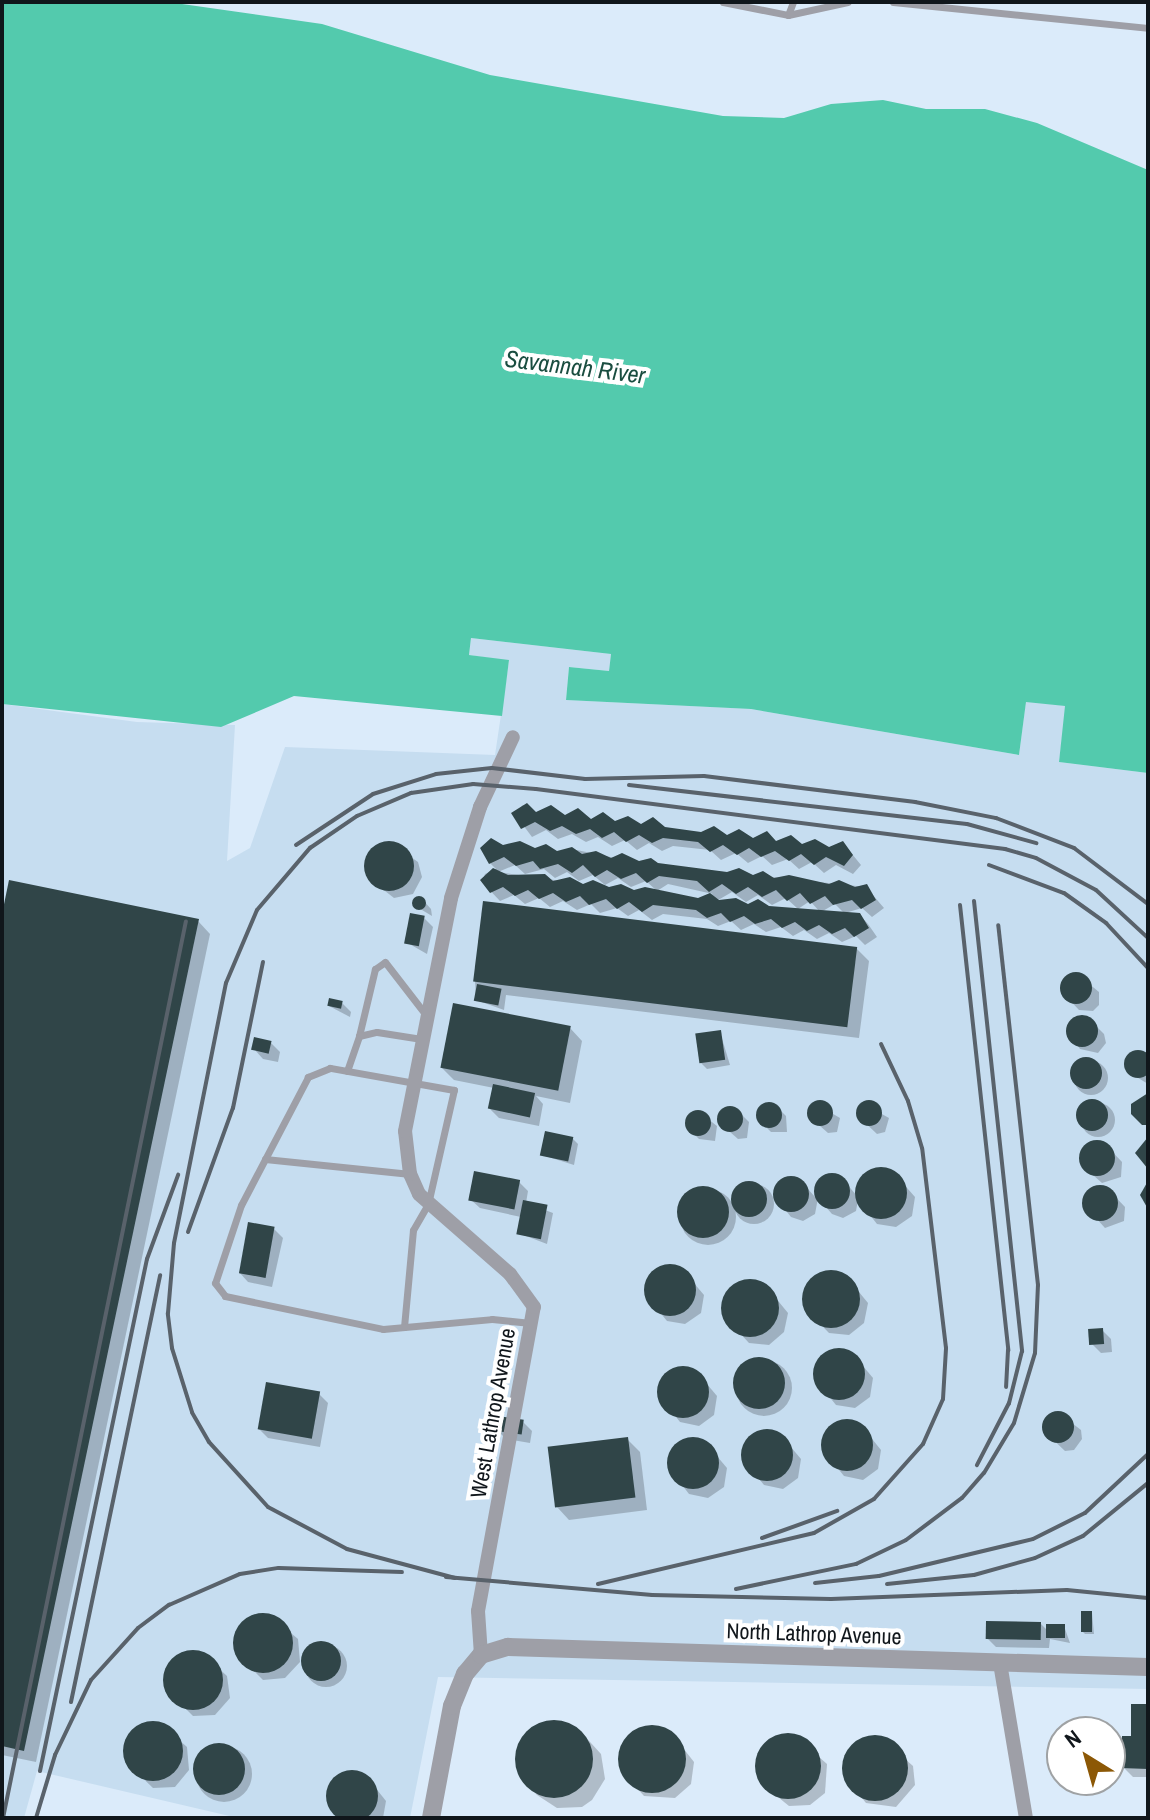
<!DOCTYPE html>
<html>
<head>
<meta charset="utf-8">
<style>
	body { margin:0 }
	#map { position:relative; width:1150px; height:1820px; overflow:hidden; background:#dbebfa; font-family:"Archivo Narrow",sans-serif }
	div>[style] { position:absolute }
	[style*='--x'] { left:calc(var(--x)*1px); top:calc(var(--y)*1px); width:calc(var(--w)*1px); rotate:calc(var(--a)*1deg) }
	.built>* { inset:0; background:#c6ddf0 }
	.water>* { inset:0; background:#53caad }
	.shadow>* { inset:0; background:#0003 }
	.round { border-radius:50% }
	.building>* { inset:0; background:#304548; transform-origin:0 0 }
	.service>* { height:7px; margin:-3.5px; padding:0 3.5px; transform-origin:3.5px; border-radius:3.5px; background:#9e9fa7 }
	.minor>* { height:14px; margin:-7px; padding:0 7px; transform-origin:7px; border-radius:7px; background:#9e9fa7 }
	.tertiary>* { height:18px; margin:-9px; padding:0 9px; transform-origin:9px; border-radius:9px; background:#9e9fa7 }
	.rail>* { height:4px; margin:-2px; padding:0 2px; transform-origin:2px; border-radius:2px; background:#59626b }
	span { translate:-50% -50%; white-space:nowrap; text-align:center; line-height:1.15; -webkit-text-stroke:8px #fff; paint-order:stroke }
	.street-label { font-size:22px; color:#10161b }
	.water-label { font-size:24px; color:#1a4d40; font-style:italic }
	.frame { position:absolute; inset:0; border:4px solid #10161b; pointer-events:none }
	.north { position:absolute; left:1046px; top:1716px; width:80px; height:80px; box-sizing:border-box; background:#fff; border:2px solid #9fa2a4; border-radius:50%; rotate:323deg; font-size:22px; font-weight:700; line-height:32px; text-align:center; color:#10161b }
	.north::after { content:''; display:block; margin:auto; width:28px; height:36px; background:#8c5806; clip-path:polygon(50% 0,100% 100%,50% 72%,0 100%) }
</style>
</head>
<body>
<div id="map">
	<div class="built">
		<i style="clip-path:polygon(471px 638px,611px 654px,609px 671px,569px 667px,566px 700px,751px 709px,1019px 755px,1026px 701px,1066px 706px,1059px 762px,1148px 773px,1148px 1689px,438px 1677px,410px 1818px,238px 1818px,37px 1771px,24px 1818px,2px 1818px,2px 704px,137px 722px,235px 725px,227px 861px,250px 848px,285px 747px,495px 755px,509px 661px,469px 655px)"></i>
	</div>
	<div class="water">
		<i style="clip-path:polygon(2px 2px,168px 2px,322px 24px,490px 75px,723px 116px,784px 118px,831px 104px,883px 100px,926px 109px,985px 109px,1037px 123px,1148px 170px,1148px 773px,1059px 762px,1065px 706px,1026px 702px,1019px 755px,751px 709px,566px 700px,569px 667px,609px 671px,611px 654px,471px 638px,469px 655px,509px 660px,502px 716px,294px 696px,221px 727px,2px 704px)"></i>
	</div>
	<div class="shadow">
		<i style="clip-path:polygon(523px 805px,539px 814px,801px 846px,829px 849px,843px 843px,861px 865px,853px 874px,836px 865px,824px 873px,812px 862px,799px 869px,788px 859px,772px 865px,762px 856px,748px 863px,736px 853px,721px 860px,710px 850px,673px 846px,662px 851px,649px 843px,637px 850px,625px 840px,612px 846px,598px 837px,586px 842px,572px 834px,558px 839px,546px 830px,532px 837px,514px 813px)"></i>
		<i style="clip-path:polygon(391px 843px,418px 862px,422px 877px,413px 894px,394px 898px,371px 880px,366px 864px,376px 847px)"></i>
		<i style="clip-path:polygon(evenodd,503px 847px,557px 853px,572px 849px,639px 863px,866px 887px,884px 908px,872px 917px,862px 908px,845px 913px,859px 914px,868px 924px,877px 937px,865px 945px,856px 936px,842px 942px,829px 933px,817px 939px,804px 930px,793px 936px,781px 927px,766px 932px,754px 924px,741px 930px,731px 921px,718px 926px,707px 919px,663px 914px,652px 920px,639px 910px,628px 916px,617px 908px,600px 913px,591px 904px,577px 910px,563px 901px,550px 907px,539px 898px,525px 904px,514px 895px,500px 901px,482px 882px,485px 874px,496px 869px,489px 862px,503px 847px,515px 865px,525px 874px,544px 869px,555px 878px,567px 872px,579px 881px,593px 875px,605px 885px,618px 878px,631px 887px,646px 881px,657px 891px,668px 884px,713px 894px,698px 900px,498px 872px,515px 865px,503px 847px,732px 892px,746px 902px,758px 895px,772px 905px,786px 898px,798px 909px,810px 901px,820px 912px,713px 903px,732px 892px,503px 847px,835px 904px,844px 913px,821px 912px,835px 904px)"></i>
		<i style="clip-path:polygon(422px 899px,431px 909px,432px 916px,417px 907px,416px 901px)"></i>
		<i style="clip-path:polygon(424px 918px,433px 927px,427px 954px,406px 942px)"></i>
		<i style="clip-path:polygon(198px 921px,210px 934px,36px 1762px,2px 1755px,2px 924px)"></i>
		<i style="clip-path:polygon(856px 948px,869px 961px,859px 1038px,506px 995px,504px 1010px,476px 1000px,475px 980px)"></i>
		<i style="clip-path:polygon(1077px 974px,1099px 992px,1099px 1005px,1093px 1011px,1079px 1010px,1063px 993px,1069px 977px)"></i>
		<i style="clip-path:polygon(342px 1003px,351px 1012px,350px 1017px,329px 1006px)"></i>
		<i style="clip-path:polygon(1088px 1018px,1104px 1034px,1106px 1043px,1098px 1053px,1080px 1049px,1068px 1031px,1074px 1019px)"></i>
		<i style="clip-path:polygon(570px 1028px,582px 1041px,570px 1103px,536px 1096px,543px 1104px,539px 1126px,499px 1118px,490px 1109px,494px 1088px,454px 1080px,441px 1067px)"></i>
		<i style="clip-path:polygon(720px 1032px,730px 1065px,707px 1069px,701px 1063px)"></i>
		<i style="clip-path:polygon(271px 1043px,280px 1052px,278px 1062px,263px 1059px,254px 1049px)"></i>
		<i style="clip-path:polygon(1134px 1052px,1148px 1052px,1148px 1084px,1130px 1073px,1127px 1064px)"></i>
		<i class="round" style="left:1074px;top:1061px;width:34px;height:34px"></i>
		<i class="round" style="left:1081px;top:1103px;width:34px;height:34px"></i>
		<i style="clip-path:polygon(816px 1104px,840px 1118px,837px 1132px,828px 1133px,811px 1118px)"></i>
		<i style="clip-path:polygon(864px 1104px,889px 1118px,885px 1132px,877px 1134px,860px 1118px)"></i>
		<i style="clip-path:polygon(777px 1107px,786px 1116px,787px 1132px,771px 1132px,762px 1123px,762px 1108px)"></i>
		<i style="clip-path:polygon(724px 1111px,740px 1113px,749px 1122px,747px 1138px,738px 1139px,721px 1124px)"></i>
		<i style="clip-path:polygon(699px 1112px,717px 1126px,715px 1141px,699px 1139px,690px 1130px,691px 1115px)"></i>
		<i style="clip-path:polygon(572px 1138px,578px 1144px,574px 1165px,542px 1155px)"></i>
		<i style="clip-path:polygon(1095px 1143px,1105px 1144px,1122px 1162px,1121px 1177px,1102px 1183px,1084px 1167px,1083px 1152px)"></i>
		<i style="clip-path:polygon(875px 1170px,893px 1172px,915px 1197px,912px 1216px,896px 1227px,877px 1224px,858px 1200px,856px 1211px,843px 1218px,832px 1214px,818px 1198px,815px 1214px,803px 1221px,791px 1217px,775px 1197px,778px 1185px,788px 1178px,800px 1180px,815px 1197px,818px 1182px,828px 1175px,840px 1176px,857px 1196px,860px 1180px)"></i>
		<i style="clip-path:polygon(519px 1182px,528px 1191px,526px 1203px,553px 1213px,547px 1244px,518px 1233px,521px 1217px,480px 1208px,470px 1199px)"></i>
		<i class="round" style="left:734px;top:1184px;width:40px;height:40px"></i>
		<i style="clip-path:polygon(1098px 1187px,1108px 1189px,1125px 1207px,1124px 1221px,1105px 1228px,1085px 1206px,1086px 1196px)"></i>
		<i class="round" style="left:680px;top:1189px;width:56px;height:56px"></i>
		<i style="clip-path:polygon(274px 1229px,283px 1238px,272px 1287px,248px 1282px,239px 1272px)"></i>
		<i style="clip-path:polygon(664px 1267px,682px 1269px,704px 1295px,701px 1313px,685px 1324px,667px 1321px,646px 1295px,649px 1277px)"></i>
		<i style="clip-path:polygon(824px 1272px,845px 1275px,868px 1303px,864px 1323px,849px 1335px,829px 1333px,804px 1307px,807px 1285px)"></i>
		<i style="clip-path:polygon(744px 1281px,765px 1285px,788px 1313px,784px 1332px,769px 1345px,749px 1343px,724px 1316px,727px 1295px)"></i>
		<i style="clip-path:polygon(1102px 1330px,1111px 1339px,1112px 1352px,1101px 1353px,1092px 1344px)"></i>
		<i style="clip-path:polygon(833px 1351px,852px 1353px,873px 1378px,870px 1397px,855px 1408px,836px 1405px,815px 1379px,819px 1361px)"></i>
		<i class="round" style="left:736px;top:1360px;width:56px;height:56px"></i>
		<i style="clip-path:polygon(677px 1368px,696px 1371px,717px 1396px,714px 1415px,699px 1426px,680px 1422px,660px 1396px,663px 1379px)"></i>
		<i style="clip-path:polygon(319px 1394px,328px 1403px,320px 1447px,268px 1438px,259px 1429px)"></i>
		<i style="clip-path:polygon(1059px 1413px,1081px 1430px,1082px 1439px,1074px 1450px,1065px 1451px,1045px 1432px,1051px 1415px)"></i>
		<i style="clip-path:polygon(523px 1422px,532px 1431px,530px 1443px,506px 1439px,497px 1430px)"></i>
		<i style="clip-path:polygon(841px 1422px,860px 1424px,881px 1450px,878px 1469px,863px 1480px,844px 1476px,823px 1450px,827px 1432px)"></i>
		<i style="clip-path:polygon(761px 1431px,779px 1433px,801px 1459px,798px 1478px,783px 1489px,764px 1485px,743px 1459px,746px 1442px)"></i>
		<i style="clip-path:polygon(627px 1439px,640px 1452px,647px 1510px,569px 1520px,557px 1507px)"></i>
		<i style="clip-path:polygon(686px 1440px,705px 1442px,727px 1468px,724px 1487px,708px 1498px,689px 1494px,669px 1468px,672px 1450px)"></i>
		<i style="clip-path:polygon(1092px 1613px,1094px 1634px,1085px 1634px,1083px 1632px)"></i>
		<i style="clip-path:polygon(253px 1617px,272px 1617px,298px 1639px,300px 1662px,285px 1678px,263px 1680px,237px 1654px,237px 1631px)"></i>
		<i style="clip-path:polygon(1041px 1624px,1048px 1631px,1064px 1626px,1070px 1643px,1050px 1639px,1049px 1648px,996px 1647px,987px 1638px)"></i>
		<i class="round" style="left:305px;top:1645px;width:42px;height:42px"></i>
		<i style="clip-path:polygon(202px 1653px,227px 1676px,230px 1698px,215px 1715px,193px 1716px,167px 1690px,167px 1668px,182px 1654px)"></i>
		<i style="clip-path:polygon(1148px 1706px,1148px 1777px,1133px 1777px,1123px 1767px)"></i>
		<i style="clip-path:polygon(557px 1721px,580px 1731px,601px 1754px,605px 1779px,592px 1800px,582px 1807px,557px 1808px,537px 1795px,524px 1781px,516px 1758px,533px 1727px)"></i>
		<i style="clip-path:polygon(142px 1725px,162px 1725px,187px 1747px,189px 1770px,175px 1787px,153px 1788px,126px 1762px,127px 1739px)"></i>
		<i style="clip-path:polygon(642px 1728px,672px 1734px,694px 1762px,691px 1784px,675px 1798px,644px 1796px,621px 1770px,626px 1740px)"></i>
		<i style="clip-path:polygon(794px 1735px,827px 1764px,825px 1793px,810px 1805px,789px 1806px,762px 1784px,760px 1753px,774px 1738px)"></i>
		<i style="clip-path:polygon(880px 1737px,913px 1766px,915px 1785px,896px 1807px,866px 1803px,844px 1776px,846px 1756px,860px 1741px)"></i>
		<i class="round" style="left:196px;top:1746px;width:56px;height:56px"></i>
		<i style="clip-path:polygon(346px 1773px,364px 1776px,374px 1786px,386px 1801px,383px 1818px,339px 1818px,328px 1802px,331px 1784px)"></i>
	</div>
	<div class="building">
		<i style="clip-path:polygon(527px 803px,536px 812px,551px 805px,565px 815px,578px 808px,591px 819px,603px 812px,615px 821px,628px 816px,641px 824px,653px 817px,665px 827px,701px 832px,714px 826px,727px 835px,739px 829px,753px 838px,767px 831px,776px 841px,791px 835px,802px 844px,815px 839px,829px 847px,843px 841px,853px 855px,844px 866px,826px 857px,814px 865px,801px 854px,789px 861px,775px 851px,761px 857px,749px 848px,737px 855px,723px 845px,710px 852px,698px 842px,663px 838px,652px 843px,639px 835px,626px 842px,614px 832px,602px 838px,590px 829px,576px 834px,562px 826px,550px 831px,535px 822px,521px 829px,511px 813px)"></i>
		<i style="clip-path:polygon(491px 838px,503px 845px,520px 841px,535px 848px,546px 844px,557px 851px,572px 847px,582px 854px,596px 851px,611px 858px,622px 853px,639px 861px,651px 858px,658px 863px,727px 872px,739px 868px,753px 875px,763px 871px,774px 878px,789px 875px,829px 884px,839px 880px,855px 887px,867px 884px,876px 900px,861px 909px,852px 900px,833px 905px,825px 896px,810px 904px,800px 893px,787px 901px,776px 890px,762px 897px,748px 887px,736px 894px,722px 884px,709px 892px,697px 881px,659px 876px,647px 883px,636px 873px,621px 879px,607px 870px,595px 877px,583px 865px,572px 873px,558px 864px,540px 869px,533px 861px,516px 866px,504px 857px,489px 864px,480px 848px)"></i>
		<i class="round" style="left:364px;top:841px;width:50px;height:50px"></i>
		<i style="clip-path:polygon(493px 868px,508px 875px,545px 874px,553px 881px,570px 877px,583px 884px,593px 880px,609px 887px,621px 884px,634px 890px,645px 887px,698px 898px,710px 893px,719px 900px,736px 898px,748px 904px,758px 899px,769px 906px,860px 913px,869px 928px,854px 937px,845px 928px,832px 934px,819px 925px,807px 931px,795px 922px,782px 928px,771px 919px,755px 924px,744px 916px,730px 922px,721px 913px,707px 918px,696px 910px,653px 905px,642px 912px,629px 902px,617px 909px,606px 899px,589px 905px,580px 896px,566px 902px,553px 893px,539px 899px,528px 890px,515px 896px,503px 887px,490px 893px,480px 880px)"></i>
		<i style="clip-path:polygon(9px 880px,199px 919px,24px 1751px,2px 1746px,2px 914px)"></i>
		<i class="round" style="left:412px;top:896px;width:14px;height:14px"></i>
		<i style="left:483px;top:901px;width:377px;height:81px;rotate:7deg"></i>
		<i style="left:410px;top:913px;width:15px;height:31px;rotate:11deg"></i>
		<i class="round" style="left:1060px;top:972px;width:32px;height:32px"></i>
		<i style="left:477px;top:984px;width:25px;height:17px;rotate:11deg"></i>
		<i style="left:329px;top:998px;width:14px;height:8px;rotate:12deg"></i>
		<i style="left:453px;top:1003px;width:120px;height:66px;rotate:11deg"></i>
		<i class="round" style="left:1066px;top:1015px;width:32px;height:32px"></i>
		<i style="left:721px;top:1030px;width:30px;height:26px;rotate:82deg"></i>
		<i style="left:254px;top:1037px;width:18px;height:13px;rotate:13deg"></i>
		<i class="round" style="left:1124px;top:1050px;width:28px;height:28px"></i>
		<i class="round" style="left:1070px;top:1057px;width:32px;height:32px"></i>
		<i style="left:493px;top:1084px;width:43px;height:25px;rotate:12deg"></i>
		<i style="clip-path:polygon(1148px 1093px,1148px 1125px,1142px 1125px,1131px 1114px,1131px 1104px)"></i>
		<i class="round" style="left:1076px;top:1099px;width:32px;height:32px"></i>
		<i class="round" style="left:856px;top:1100px;width:26px;height:26px"></i>
		<i class="round" style="left:807px;top:1100px;width:26px;height:26px"></i>
		<i class="round" style="left:756px;top:1102px;width:26px;height:26px"></i>
		<i class="round" style="left:717px;top:1106px;width:26px;height:26px"></i>
		<i class="round" style="left:685px;top:1110px;width:26px;height:26px"></i>
		<i style="left:545px;top:1131px;width:29px;height:25px;rotate:12deg"></i>
		<i style="clip-path:polygon(1148px 1137px,1148px 1169px,1135px 1153px)"></i>
		<i class="round" style="left:1079px;top:1140px;width:36px;height:36px"></i>
		<i class="round" style="left:855px;top:1167px;width:52px;height:52px"></i>
		<i style="left:474px;top:1171px;width:47px;height:30px;rotate:11deg"></i>
		<i class="round" style="left:814px;top:1173px;width:36px;height:36px"></i>
		<i class="round" style="left:773px;top:1176px;width:36px;height:36px"></i>
		<i class="round" style="left:731px;top:1181px;width:36px;height:36px"></i>
		<i style="clip-path:polygon(1148px 1181px,1148px 1209px,1140px 1195px)"></i>
		<i class="round" style="left:1082px;top:1185px;width:36px;height:36px"></i>
		<i class="round" style="left:677px;top:1186px;width:52px;height:52px"></i>
		<i style="left:523px;top:1200px;width:25px;height:35px;rotate:11deg"></i>
		<i style="left:248px;top:1222px;width:27px;height:52px;rotate:10deg"></i>
		<i class="round" style="left:644px;top:1264px;width:52px;height:52px"></i>
		<i class="round" style="left:802px;top:1270px;width:58px;height:58px"></i>
		<i class="round" style="left:721px;top:1279px;width:58px;height:58px"></i>
		<i style="left:1103px;top:1328px;width:16px;height:15px;rotate:86deg"></i>
		<i class="round" style="left:813px;top:1348px;width:52px;height:52px"></i>
		<i class="round" style="left:733px;top:1357px;width:52px;height:52px"></i>
		<i class="round" style="left:657px;top:1366px;width:52px;height:52px"></i>
		<i style="left:266px;top:1382px;width:55px;height:48px;rotate:10deg"></i>
		<i class="round" style="left:1042px;top:1411px;width:32px;height:32px"></i>
		<i style="left:497px;top:1416px;width:27px;height:15px;rotate:8deg"></i>
		<i class="round" style="left:821px;top:1419px;width:52px;height:52px"></i>
		<i class="round" style="left:741px;top:1429px;width:52px;height:52px"></i>
		<i class="round" style="left:667px;top:1437px;width:52px;height:52px"></i>
		<i style="left:628px;top:1437px;width:61px;height:81px;rotate:83deg"></i>
		<i style="left:1081px;top:1611px;width:11px;height:21px"></i>
		<i class="round" style="left:233px;top:1613px;width:60px;height:60px"></i>
		<i style="left:986px;top:1621px;width:55px;height:18px;rotate:1deg"></i>
		<i style="left:1046px;top:1624px;width:19px;height:14px"></i>
		<i class="round" style="left:301px;top:1641px;width:40px;height:40px"></i>
		<i class="round" style="left:163px;top:1650px;width:60px;height:60px"></i>
		<i style="clip-path:polygon(1131px 1704px,1148px 1704px,1148px 1769px,1121px 1768px,1122px 1736px,1131px 1736px)"></i>
		<i class="round" style="left:515px;top:1720px;width:78px;height:78px"></i>
		<i class="round" style="left:123px;top:1721px;width:60px;height:60px"></i>
		<i class="round" style="left:618px;top:1725px;width:68px;height:68px"></i>
		<i class="round" style="left:755px;top:1733px;width:66px;height:66px"></i>
		<i class="round" style="left:842px;top:1735px;width:66px;height:66px"></i>
		<i class="round" style="left:193px;top:1743px;width:52px;height:52px"></i>
		<i class="round" style="left:326px;top:1770px;width:52px;height:52px"></i>
	</div>
	<div class="service">
		<i style="--x:723;--y:2;--w:66;--a:11.3"></i>
		<i style="--x:788;--y:15;--w:14;--a:-69"></i>
		<i style="--x:893;--y:2;--w:256;--a:5.8"></i>
		<i style="--x:788;--y:15;--w:61;--a:-12.2"></i>
		<i style="--x:359;--y:1036;--w:69;--a:-76.6"></i>
		<i style="--x:375;--y:969;--w:12;--a:-35"></i>
		<i style="--x:385;--y:962;--w:67;--a:52.3"></i>
		<i style="--x:347;--y:1071;--w:37;--a:-71"></i>
		<i style="--x:359;--y:1036;--w:18;--a:-13"></i>
		<i style="--x:377;--y:1032;--w:45;--a:9"></i>
		<i style="--x:265;--y:1159;--w:146;--a:5.9"></i>
		<i style="--x:404;--y:1327;--w:97;--a:-84.7"></i>
		<i style="--x:413;--y:1230;--w:30;--a:-60"></i>
		<i style="--x:428;--y:1204;--w:117;--a:-77.2"></i>
		<i style="--x:454;--y:1090;--w:126;--a:-169.9"></i>
		<i style="--x:330;--y:1068;--w:24;--a:158"></i>
		<i style="--x:308;--y:1077;--w:144;--a:117.6"></i>
		<i style="--x:241;--y:1205;--w:82;--a:108.4"></i>
		<i style="--x:215;--y:1283;--w:16;--a:52"></i>
		<i style="--x:225;--y:1296;--w:161;--a:11.8"></i>
		<i style="--x:383;--y:1329;--w:109;--a:-5.2"></i>
		<i style="--x:492;--y:1319;--w:39;--a:6"></i>
	</div>
	<div class="minor">
		<i style="--x:481;--y:1655;--w:44;--a:-93.9"></i>
		<i style="--x:478;--y:1611;--w:309;--a:-79.6"></i>
		<i style="--x:534;--y:1307;--w:41;--a:-126"></i>
		<i style="--x:510;--y:1274;--w:121;--a:-138.7"></i>
		<i style="--x:419;--y:1194;--w:22;--a:-114"></i>
		<i style="--x:410;--y:1174;--w:43;--a:-96.6"></i>
		<i style="--x:405;--y:1131;--w:237;--a:-78.8"></i>
		<i style="--x:451;--y:898;--w:96;--a:-72.3"></i>
		<i style="--x:480;--y:807;--w:77;--a:-64.8"></i>
		<i style="--x:1000;--y:1663;--w:157;--a:80.5"></i>
	</div>
	<div class="tertiary">
		<i style="--x:431;--y:1818;--w:114;--a:-79.4"></i>
		<i style="--x:452;--y:1706;--w:35;--a:-68"></i>
		<i style="--x:465;--y:1674;--w:25;--a:-50"></i>
		<i style="--x:481;--y:1655;--w:28;--a:-17"></i>
		<i style="--x:508;--y:1647;--w:640;--a:1.79"></i>
	</div>
	<div class="rail">
		<i style="--x:629;--y:785;--w:340;--a:6.6"></i>
		<i style="--x:967;--y:824;--w:72;--a:15.4"></i>
		<i style="--x:296;--y:845;--w:92;--a:-33.5"></i>
		<i style="--x:373;--y:794;--w:66;--a:-17.6"></i>
		<i style="--x:436;--y:774;--w:56;--a:-6.1"></i>
		<i style="--x:492;--y:768;--w:94;--a:6.7"></i>
		<i style="--x:585;--y:779;--w:119;--a:-1.4"></i>
		<i style="--x:704;--y:776;--w:213;--a:7"></i>
		<i style="--x:915;--y:802;--w:83;--a:11.2"></i>
		<i style="--x:996;--y:818;--w:84;--a:21"></i>
		<i style="--x:1074;--y:848;--w:93;--a:37.1"></i>
		<i style="--x:989;--y:865;--w:80;--a:20.5"></i>
		<i style="--x:1064;--y:893;--w:52;--a:35.5"></i>
		<i style="--x:1106;--y:923;--w:62;--a:47"></i>
		<i style="--x:974;--y:901;--w:453;--a:83.9"></i>
		<i style="--x:1022;--y:1351;--w:54;--a:104"></i>
		<i style="--x:1009;--y:1403;--w:70;--a:117.3"></i>
		<i style="--x:960;--y:905;--w:448;--a:83.8"></i>
		<i style="--x:1008;--y:1350;--w:37;--a:93"></i>
		<i style="--x:188;--y:1232;--w:132;--a:-70.1"></i>
		<i style="--x:233;--y:1108;--w:149;--a:-78.4"></i>
		<i style="--x:762;--y:1538;--w:80;--a:-19.8"></i>
		<i style="--x:446;--y:1577;--w:207;--a:5"></i>
		<i style="--x:652;--y:1595;--w:179;--a:1.3"></i>
		<i style="--x:831;--y:1599;--w:236;--a:-2.2"></i>
		<i style="--x:1067;--y:1590;--w:81;--a:5.6"></i>
		<i style="--x:455;--y:1578;--w:112;--a:-165"></i>
		<i style="--x:347;--y:1549;--w:89;--a:-152"></i>
		<i style="--x:268;--y:1507;--w:88;--a:-132.2"></i>
		<i style="--x:209;--y:1442;--w:34;--a:-120"></i>
		<i style="--x:192;--y:1412;--w:67;--a:-107.4"></i>
		<i style="--x:172;--y:1348;--w:35;--a:-97"></i>
		<i style="--x:168;--y:1313;--w:70;--a:-85.1"></i>
		<i style="--x:174;--y:1243;--w:265;--a:-78.7"></i>
		<i style="--x:226;--y:983;--w:79;--a:-67"></i>
		<i style="--x:257;--y:910;--w:82;--a:-49.5"></i>
		<i style="--x:310;--y:848;--w:57;--a:-34.2"></i>
		<i style="--x:357;--y:816;--w:59;--a:-23.1"></i>
		<i style="--x:411;--y:793;--w:63;--a:-8.3"></i>
		<i style="--x:473;--y:784;--w:63;--a:4.5"></i>
		<i style="--x:536;--y:789;--w:473;--a:7.3"></i>
		<i style="--x:1005;--y:849;--w:32;--a:16"></i>
		<i style="--x:1036;--y:858;--w:68;--a:28.1"></i>
		<i style="--x:1096;--y:890;--w:71;--a:42.7"></i>
		<i style="--x:815;--y:1583;--w:64;--a:-6.2"></i>
		<i style="--x:879;--y:1576;--w:158;--a:-13.5"></i>
		<i style="--x:1033;--y:1539;--w:58;--a:-26.6"></i>
		<i style="--x:1085;--y:1513;--w:86;--a:-43.1"></i>
		<i style="--x:598;--y:1584;--w:222;--a:-13.3"></i>
		<i style="--x:814;--y:1533;--w:69;--a:-29.5"></i>
		<i style="--x:874;--y:1499;--w:74;--a:-48.3"></i>
		<i style="--x:923;--y:1444;--w:49;--a:-66"></i>
		<i style="--x:943;--y:1399;--w:51;--a:-86.6"></i>
		<i style="--x:946;--y:1348;--w:201;--a:-96.8"></i>
		<i style="--x:922;--y:1148;--w:49;--a:-106.6"></i>
		<i style="--x:908;--y:1101;--w:63;--a:-115.3"></i>
		<i style="--x:887;--y:1584;--w:87;--a:-5.9"></i>
		<i style="--x:974;--y:1575;--w:63;--a:-15.6"></i>
		<i style="--x:1035;--y:1558;--w:53;--a:-24.6"></i>
		<i style="--x:1083;--y:1536;--w:84;--a:-39.2"></i>
		<i style="--x:736;--y:1589;--w:123;--a:-11.8"></i>
		<i style="--x:856;--y:1564;--w:55;--a:-25.6"></i>
		<i style="--x:906;--y:1540;--w:70;--a:-36.9"></i>
		<i style="--x:962;--y:1498;--w:33;--a:-49"></i>
		<i style="--x:984;--y:1473;--w:58;--a:-59"></i>
		<i style="--x:1014;--y:1423;--w:73;--a:-73.3"></i>
		<i style="--x:1035;--y:1353;--w:68;--a:-87.5"></i>
		<i style="--x:1038;--y:1285;--w:362;--a:-96.3"></i>
		<i style="--x:71;--y:1702;--w:436;--a:-78.2"></i>
		<i style="--x:40;--y:1771;--w:523;--a:-78.2"></i>
		<i style="--x:147;--y:1259;--w:90;--a:-69.7"></i>
		<i style="--x:3;--y:1818;--w:915;--a:-78.47"></i>
		<i style="--x:36;--y:1818;--w:66;--a:-73.2"></i>
		<i style="--x:55;--y:1755;--w:83;--a:-64.4"></i>
		<i style="--x:91;--y:1680;--w:70;--a:-47.9"></i>
		<i style="--x:138;--y:1628;--w:39;--a:-37"></i>
		<i style="--x:169;--y:1605;--w:77;--a:-23.6"></i>
		<i style="--x:240;--y:1574;--w:39;--a:-9"></i>
		<i style="--x:279;--y:1568;--w:123;--a:1.9"></i>
	</div>
	<div class="street-label">
		<span style="left:493px;top:1413px;rotate:-80deg">West Lathrop Avenue</span>
		<span style="left:814px;top:1634px;rotate:2deg">North Lathrop Avenue</span>
	</div>
	<div class="water-label">
		<span style="left:575px;top:367px;rotate:7deg">Savannah River</span>
	</div>
	<div class="frame"></div>
	<div class="north">N</div>
</div>
</body>
</html>
